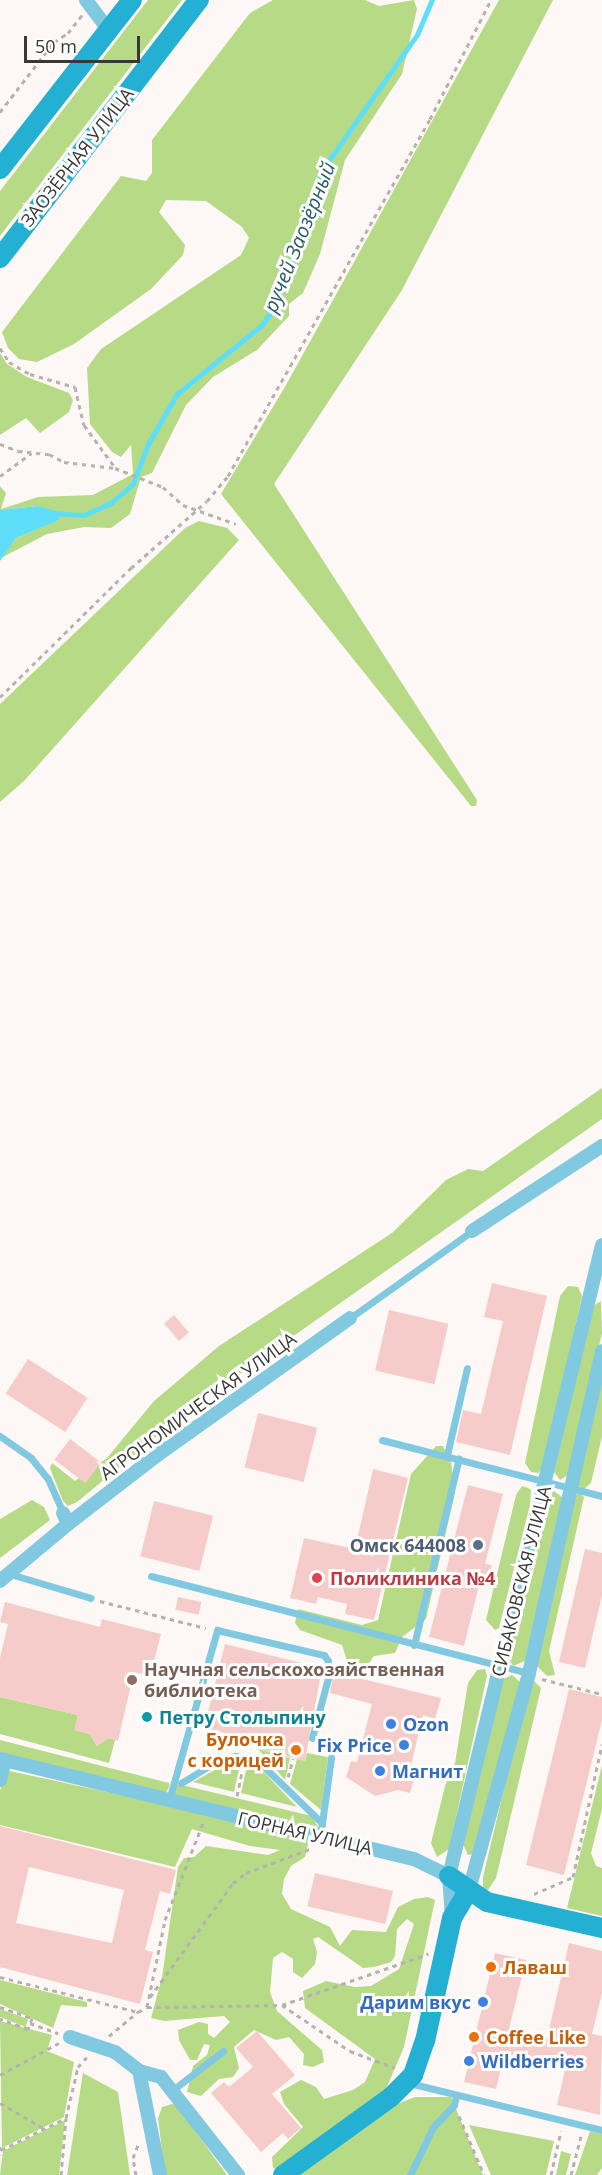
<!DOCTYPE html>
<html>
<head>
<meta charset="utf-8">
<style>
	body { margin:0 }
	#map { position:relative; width:602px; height:2175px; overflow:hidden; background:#fdf8f5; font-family:"Open Sans",sans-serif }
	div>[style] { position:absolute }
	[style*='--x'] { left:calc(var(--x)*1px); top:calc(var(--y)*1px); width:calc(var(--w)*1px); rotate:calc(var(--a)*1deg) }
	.green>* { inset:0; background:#b6da86 }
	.water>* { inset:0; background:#5edef9 }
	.stream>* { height:4.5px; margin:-2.25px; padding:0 2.25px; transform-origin:2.25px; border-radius:2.25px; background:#5edef9 }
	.building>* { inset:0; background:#f5ccca; transform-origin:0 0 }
	.path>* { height:3px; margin-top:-1.5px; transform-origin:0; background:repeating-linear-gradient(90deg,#b6b2af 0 4.5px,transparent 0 9px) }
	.lane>* { height:7px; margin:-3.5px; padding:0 3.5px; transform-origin:3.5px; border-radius:3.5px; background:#80c9e0 }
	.street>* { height:14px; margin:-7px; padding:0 7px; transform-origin:7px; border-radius:7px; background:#80c9e0 }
	.secondary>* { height:20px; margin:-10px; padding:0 10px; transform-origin:10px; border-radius:10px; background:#24b0d3 }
	.dots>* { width:16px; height:16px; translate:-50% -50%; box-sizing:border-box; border:3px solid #fff; border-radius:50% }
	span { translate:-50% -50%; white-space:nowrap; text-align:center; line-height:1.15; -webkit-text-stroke:6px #fff; paint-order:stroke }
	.street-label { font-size:18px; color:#393836 }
	.service-label { font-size:18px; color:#4e5e75; font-weight:700 }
	.right { translate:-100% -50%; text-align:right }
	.health-label { font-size:18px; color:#be3a42; font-weight:700 }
	.left { translate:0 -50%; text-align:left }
	.education-label { font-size:18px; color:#785e54; font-weight:700 }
	.culture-label { font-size:18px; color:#0d838f; font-weight:700 }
	.shop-label { font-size:18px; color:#366cbe; font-weight:700 }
	.food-label { font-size:18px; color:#c56008; font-weight:700 }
	.water-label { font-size:20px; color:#265b67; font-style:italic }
	.scale { position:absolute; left:24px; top:36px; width:116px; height:27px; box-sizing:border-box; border:3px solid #393836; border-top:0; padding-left:8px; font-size:18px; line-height:21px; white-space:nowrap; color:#393836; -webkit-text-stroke:4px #fff; paint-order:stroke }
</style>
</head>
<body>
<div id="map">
	<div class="green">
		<i style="clip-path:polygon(148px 0,182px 0,0 236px,0 191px)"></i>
		<i style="clip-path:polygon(273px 0,365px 0,379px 6px,414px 0,417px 9px,402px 74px,345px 160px,320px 254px,303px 293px,289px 304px,289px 316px,257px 350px,213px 377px,186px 405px,152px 473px,141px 477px,130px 514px,111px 528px,84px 527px,47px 534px,1px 558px,16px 538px,58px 520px,59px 513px,38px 506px,0 510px,0 486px,6px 493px,1px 509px,38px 497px,93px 495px,133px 474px,131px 445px,121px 457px,112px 452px,90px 424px,87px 368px,101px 349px,241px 255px,249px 238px,242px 227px,206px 201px,166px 200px,159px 212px,185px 245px,183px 255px,151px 289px,74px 344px,37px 362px,19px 359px,8px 348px,2px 332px,121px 176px,146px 181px,152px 173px,152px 140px,250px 13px)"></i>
		<i style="clip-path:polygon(499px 0,553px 0,402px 290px,274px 484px,477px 800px,476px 806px,471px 806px,221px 494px,286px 385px)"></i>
		<i style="clip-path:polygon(0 353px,7px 364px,27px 377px,69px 393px,73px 400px,69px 412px,40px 433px,26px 418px,0 435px)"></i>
		<i style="clip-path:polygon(199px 521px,227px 528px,239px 540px,24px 781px,0 802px,0 704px,185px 528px)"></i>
		<i style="clip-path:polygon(602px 1088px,602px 1119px,191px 1408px,77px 1502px,68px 1506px,63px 1501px,50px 1468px,52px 1463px,75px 1481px,107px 1458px,154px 1401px,219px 1346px,392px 1233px,446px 1180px,468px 1169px,483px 1171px)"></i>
		<i style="clip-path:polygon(568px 1286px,578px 1287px,582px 1296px,544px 1466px,538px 1473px,531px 1472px,525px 1463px,560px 1296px)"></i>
		<i style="clip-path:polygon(601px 1301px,602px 1333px,568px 1475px,560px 1480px,554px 1472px,593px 1306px)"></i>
		<i style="clip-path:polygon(602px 1368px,602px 1436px,591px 1483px,584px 1489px,576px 1485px)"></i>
		<i style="clip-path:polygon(436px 1446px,443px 1446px,451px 1462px,455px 1493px,426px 1619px,402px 1637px,395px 1653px,374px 1656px,365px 1669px,348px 1664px,342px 1645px,300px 1630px,295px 1623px,298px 1609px,362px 1625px,378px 1620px,411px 1474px)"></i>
		<i style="clip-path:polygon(522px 1486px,531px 1489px,530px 1505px,499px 1628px,495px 1630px,486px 1620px,516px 1495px)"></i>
		<i style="clip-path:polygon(553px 1490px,563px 1498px,525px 1661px,513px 1666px,508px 1657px)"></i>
		<i style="clip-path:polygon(579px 1493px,584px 1497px,549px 1651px,555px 1675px,547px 1676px,536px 1665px,574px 1497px)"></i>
		<i style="clip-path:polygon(32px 1500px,44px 1507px,50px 1520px,0 1558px,0 1519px)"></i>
		<i style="clip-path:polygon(485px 1669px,487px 1676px,449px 1849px,437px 1857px,431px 1843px,445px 1786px,455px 1763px,468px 1683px,477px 1670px)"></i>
		<i style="clip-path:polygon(512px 1675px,520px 1682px,479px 1853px,468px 1855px,463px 1844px,503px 1679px)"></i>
		<i style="clip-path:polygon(534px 1681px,541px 1688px,496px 1878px,488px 1890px,483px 1888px,483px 1877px,528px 1688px)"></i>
		<i style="clip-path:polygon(0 1697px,78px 1715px,75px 1730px,90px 1734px,97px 1746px,108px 1738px,115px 1740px,109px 1763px,0 1734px)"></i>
		<i style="clip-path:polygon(0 1740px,169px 1783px,169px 1787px,166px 1793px,0 1753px)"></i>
		<i style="clip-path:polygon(258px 1749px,290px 1758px,285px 1780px)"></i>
		<i style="clip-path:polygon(307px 1753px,328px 1757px,321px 1810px,290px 1784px,297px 1759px,305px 1761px)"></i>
		<i style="clip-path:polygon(229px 1762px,240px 1765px,234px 1792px,193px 1782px)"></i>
		<i style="clip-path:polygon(602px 1765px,602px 1809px,591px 1853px,596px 1866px,602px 1868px,602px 1916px,567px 1908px)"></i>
		<i style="clip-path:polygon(247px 1766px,263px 1771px,297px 1807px,241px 1793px)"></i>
		<i style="clip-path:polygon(5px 1770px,310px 1836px,305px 1857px,291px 1866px,284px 1879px,282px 1894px,291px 1909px,330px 1927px,340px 1946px,352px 1930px,386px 1932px,398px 1907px,414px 1899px,428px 1897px,435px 1900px,404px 2047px,386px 2089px,281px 2171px,273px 2168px,272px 2157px,303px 2127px,284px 2104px,280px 2092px,301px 2080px,316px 2087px,324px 2099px,353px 2090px,365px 2082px,375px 2059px,305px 2008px,303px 1991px,326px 1981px,355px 1987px,371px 1986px,399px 1969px,414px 1924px,407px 1919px,397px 1929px,395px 1956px,391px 1962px,374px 1967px,363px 1968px,318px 1937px,313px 1939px,317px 1952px,315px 1964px,302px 1978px,293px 1972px,293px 1959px,282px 1952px,273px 1958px,270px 1992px,277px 2011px,322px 2050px,324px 2062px,313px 2067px,303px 2065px,304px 2054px,289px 2037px,276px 2040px,254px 2030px,234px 2047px,239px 2068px,233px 2077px,219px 2079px,201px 2096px,187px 2092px,193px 2066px,207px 2055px,210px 2045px,204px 2044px,197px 2060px,190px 2060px,179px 2040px,178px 2030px,199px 2022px,208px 2024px,208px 2034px,214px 2038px,230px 2022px,224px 2016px,164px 2021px,151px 2018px,162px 1977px,178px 1867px,184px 1858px,194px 1857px,206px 1846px,268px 1855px,280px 1850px,250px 1846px,192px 1829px,175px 1867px,0 1825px,0 1791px)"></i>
		<i style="clip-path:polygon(178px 1784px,312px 1816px,319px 1829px,173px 1795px)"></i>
		<i style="clip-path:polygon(0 1980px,87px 2002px,87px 2007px,61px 2005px,53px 2028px,0 2004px)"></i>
		<i style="clip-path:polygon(0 2009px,28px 2019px,26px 2027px,0 2017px)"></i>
		<i style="clip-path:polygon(0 2021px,52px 2035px,47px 2051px,74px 2062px,64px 2117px,2px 2148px)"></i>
		<i style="clip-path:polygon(83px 2073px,118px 2092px,130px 2175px,67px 2175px)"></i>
		<i style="clip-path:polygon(415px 2097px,451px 2097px,483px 2175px,292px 2175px,387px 2108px)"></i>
		<i style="clip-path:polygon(172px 2104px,176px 2105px,227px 2175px,165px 2175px,158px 2118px,162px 2107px)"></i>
		<i style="clip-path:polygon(65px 2120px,59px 2175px,0 2175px,3px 2151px)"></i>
		<i style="clip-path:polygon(469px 2125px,554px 2141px,546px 2175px,491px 2175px)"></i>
		<i style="clip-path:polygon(590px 2131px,602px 2134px,602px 2168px,597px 2175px,575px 2175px)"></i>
		<i style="clip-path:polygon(561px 2151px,571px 2154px,566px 2175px,556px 2175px)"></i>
	</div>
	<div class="water">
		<i style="clip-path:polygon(38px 506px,59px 512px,59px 520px,16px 538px,0 561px,0 510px)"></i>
	</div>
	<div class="stream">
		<i style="--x:54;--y:513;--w:30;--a:4"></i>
		<i style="--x:84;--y:515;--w:30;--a:-24"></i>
		<i style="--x:111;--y:503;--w:29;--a:-41"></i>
		<i style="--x:133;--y:484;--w:43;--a:-69.4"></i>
		<i style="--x:148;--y:444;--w:58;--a:-59.9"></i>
		<i style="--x:177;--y:394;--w:109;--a:-39.1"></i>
		<i style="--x:262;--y:325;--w:27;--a:-56"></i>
		<i style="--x:277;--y:303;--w:142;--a:-71.1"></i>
		<i style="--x:323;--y:169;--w:164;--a:-55"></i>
		<i style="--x:417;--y:35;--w:38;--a:-67"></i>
	</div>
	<div class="building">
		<i style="clip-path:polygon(492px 1283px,547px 1296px,510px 1455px,456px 1442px,463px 1410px,481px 1414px,503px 1321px,484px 1317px)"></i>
		<i style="left:389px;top:1310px;width:61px;height:62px;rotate:13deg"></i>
		<i style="left:174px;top:1315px;width:23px;height:13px;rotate:50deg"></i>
		<i style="left:28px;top:1359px;width:71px;height:41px;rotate:33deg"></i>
		<i style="left:258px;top:1413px;width:61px;height:56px;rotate:14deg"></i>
		<i style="left:70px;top:1439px;width:39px;height:26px;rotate:37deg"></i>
		<i style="clip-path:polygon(373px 1469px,408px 1478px,374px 1620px,345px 1614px,347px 1604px,318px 1597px,316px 1604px,290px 1598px,304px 1538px,355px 1549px)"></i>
		<i style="clip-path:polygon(468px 1485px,503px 1494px,485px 1564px,492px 1565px,488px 1583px,480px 1581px,464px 1646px,429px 1637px)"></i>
		<i style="left:154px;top:1501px;width:61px;height:57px;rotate:14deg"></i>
		<i style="clip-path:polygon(585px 1549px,602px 1553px,602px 1595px,585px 1668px,559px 1662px)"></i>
		<i style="left:178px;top:1597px;width:24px;height:13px;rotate:12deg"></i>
		<i style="clip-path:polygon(5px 1602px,100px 1627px,102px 1619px,161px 1634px,150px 1676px,134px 1672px,118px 1741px,108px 1738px,97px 1746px,90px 1734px,74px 1730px,78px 1715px,0 1697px,0 1658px,8px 1624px,0 1622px)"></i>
		<i style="clip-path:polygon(225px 1644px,322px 1668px,305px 1761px,257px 1749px,259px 1741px,204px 1728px)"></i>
		<i style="clip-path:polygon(342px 1666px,356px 1670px,354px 1677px,441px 1698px,435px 1719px,423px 1715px,409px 1774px,415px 1776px,410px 1793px,398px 1790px,375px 1796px,346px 1777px,351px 1761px,357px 1762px,372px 1704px,330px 1693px,334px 1671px,340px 1672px)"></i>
		<i style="clip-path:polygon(569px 1689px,602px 1697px,602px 1720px,564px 1875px,526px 1865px)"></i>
		<i style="clip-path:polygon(evenodd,0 1826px,176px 1870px,170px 1894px,160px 1891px,145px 1950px,153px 1952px,140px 2004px,0 1967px,0 1826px,29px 1867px,124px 1890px,112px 1943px,16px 1923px,29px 1867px)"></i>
		<i style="left:315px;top:1873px;width:80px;height:34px;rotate:13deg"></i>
		<i style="clip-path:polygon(569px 1943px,602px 1951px,602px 1993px,592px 2034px,602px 2036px,600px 2115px,557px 2105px,565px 2070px,504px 2056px,496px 2089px,464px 2082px,495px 1953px,526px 1960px,509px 2029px,547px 2038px)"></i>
		<i style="clip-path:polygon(257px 2031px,295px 2075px,272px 2094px,301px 2128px,288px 2139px,283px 2133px,261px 2152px,211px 2093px,224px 2082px,229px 2087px,253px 2067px,236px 2048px)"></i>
	</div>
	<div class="path">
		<i style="--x:0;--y:112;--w:88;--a:-52.4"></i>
		<i style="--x:54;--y:42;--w:17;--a:-33"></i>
		<i style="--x:68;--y:33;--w:23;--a:-52"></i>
		<i style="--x:0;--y:348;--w:17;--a:57"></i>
		<i style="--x:9;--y:362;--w:24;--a:30"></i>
		<i style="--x:30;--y:374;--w:47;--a:16.1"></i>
		<i style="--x:75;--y:387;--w:39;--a:77"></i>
		<i style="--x:84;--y:425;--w:51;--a:53.8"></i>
		<i style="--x:0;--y:444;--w:19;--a:21"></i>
		<i style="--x:18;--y:451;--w:31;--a:6"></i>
		<i style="--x:49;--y:454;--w:17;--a:28"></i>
		<i style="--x:64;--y:462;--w:51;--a:6.7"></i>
		<i style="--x:115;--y:468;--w:52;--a:21.6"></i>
		<i style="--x:163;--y:487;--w:27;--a:42"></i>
		<i style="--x:183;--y:505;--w:56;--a:19.7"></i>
		<i style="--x:0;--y:476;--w:39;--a:-36"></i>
		<i style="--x:0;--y:697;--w:184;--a:-44.6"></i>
		<i style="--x:131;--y:568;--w:101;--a:-41.4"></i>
		<i style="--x:207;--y:501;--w:33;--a:-50"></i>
		<i style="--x:228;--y:476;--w:410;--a:-60.5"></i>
		<i style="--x:430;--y:119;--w:134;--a:-62.9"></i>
		<i style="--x:100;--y:1601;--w:109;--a:14.3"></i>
		<i style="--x:542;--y:1679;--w:62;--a:14"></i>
		<i style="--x:288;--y:1777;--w:19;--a:-74"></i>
		<i style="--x:237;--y:1796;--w:30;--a:-78"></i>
		<i style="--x:534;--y:1894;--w:43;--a:-23.6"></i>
		<i style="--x:573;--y:1877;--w:136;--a:-77.7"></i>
		<i style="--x:0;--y:1977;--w:142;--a:14.2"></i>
		<i style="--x:138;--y:2012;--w:10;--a:-29"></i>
		<i style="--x:147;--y:2007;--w:135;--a:-0.8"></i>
		<i style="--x:282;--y:2005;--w:155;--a:-19.3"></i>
		<i style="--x:150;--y:1997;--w:141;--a:-53.9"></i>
		<i style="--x:233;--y:1883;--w:16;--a:-38"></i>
		<i style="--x:246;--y:1873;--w:68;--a:-20.6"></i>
		<i style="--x:282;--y:2005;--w:82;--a:34.1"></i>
		<i style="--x:350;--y:2051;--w:48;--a:20.7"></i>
		<i style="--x:0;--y:2007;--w:34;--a:19"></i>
		<i style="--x:32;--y:2018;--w:12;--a:110"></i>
		<i style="--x:28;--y:2029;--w:30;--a:-160"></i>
		<i style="--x:147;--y:2007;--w:89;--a:-78.3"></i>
		<i style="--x:165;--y:1920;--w:104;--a:-68.6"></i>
		<i style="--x:30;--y:2023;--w:30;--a:20"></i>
		<i style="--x:109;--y:2036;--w:38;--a:-40"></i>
		<i style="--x:0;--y:2075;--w:67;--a:-28.5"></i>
		<i style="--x:0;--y:2103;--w:52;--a:30"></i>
		<i style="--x:459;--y:2116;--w:64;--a:67"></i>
		<i style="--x:0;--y:2146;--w:9;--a:90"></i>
		<i style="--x:1;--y:2150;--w:72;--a:-26.2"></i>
		<i style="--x:66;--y:2118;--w:52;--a:-76.8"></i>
		<i style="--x:78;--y:2067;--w:13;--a:-48"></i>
		<i style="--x:61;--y:2175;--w:57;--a:-85"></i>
		<i style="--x:136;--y:2175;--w:17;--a:-100"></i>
		<i style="--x:133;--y:2158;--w:17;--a:-69"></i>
		<i style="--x:551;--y:2175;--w:45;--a:-77.2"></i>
		<i style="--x:571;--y:2175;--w:40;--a:-75.6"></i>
	</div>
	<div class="lane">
		<i style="--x:350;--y:1318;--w:150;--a:-35.5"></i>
		<i style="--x:0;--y:1436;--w:38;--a:35"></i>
		<i style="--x:31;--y:1458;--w:27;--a:51"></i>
		<i style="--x:48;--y:1479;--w:37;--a:66"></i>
		<i style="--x:382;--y:1440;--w:227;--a:14.3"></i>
		<i style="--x:447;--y:1455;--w:89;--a:-77.1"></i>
		<i style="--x:10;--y:1574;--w:84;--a:16.5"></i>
		<i style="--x:151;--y:1576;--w:390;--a:14.4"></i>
		<i style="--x:414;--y:1645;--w:192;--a:-76.5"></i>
		<i style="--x:181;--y:1783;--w:42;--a:-31.4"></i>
		<i style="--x:217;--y:1761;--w:19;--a:-16"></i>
		<i style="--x:235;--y:1756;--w:24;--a:12"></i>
		<i style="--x:258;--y:1761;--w:89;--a:44.1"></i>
		<i style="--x:322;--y:1823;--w:13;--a:99"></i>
		<i style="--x:169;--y:1800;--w:177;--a:-74.2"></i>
		<i style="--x:217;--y:1630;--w:110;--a:13.2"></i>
		<i style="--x:324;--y:1655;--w:7;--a:56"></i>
		<i style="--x:328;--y:1661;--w:17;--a:90"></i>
		<i style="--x:328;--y:1678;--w:62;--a:104.9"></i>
		<i style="--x:322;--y:1823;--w:66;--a:-82.1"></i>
		<i style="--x:409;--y:2083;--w:199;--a:13.7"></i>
		<i style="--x:174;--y:2089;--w:62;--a:-37.8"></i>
		<i style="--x:410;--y:2175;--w:53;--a:-64.4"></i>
		<i style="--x:433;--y:2127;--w:30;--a:-46"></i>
		<i style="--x:454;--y:2105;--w:9;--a:-77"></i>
	</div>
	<div class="street">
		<i style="--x:86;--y:0;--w:38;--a:53"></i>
		<i style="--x:472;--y:1231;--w:155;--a:-33.2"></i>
		<i style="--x:68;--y:1524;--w:111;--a:-37.7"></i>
		<i style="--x:156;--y:1456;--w:238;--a:-35.4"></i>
		<i style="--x:0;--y:1581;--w:89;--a:-40"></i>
		<i style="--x:68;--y:1524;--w:12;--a:-114"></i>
		<i style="--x:0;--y:1759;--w:426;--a:13.6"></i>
		<i style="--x:414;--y:1859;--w:39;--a:26"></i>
		<i style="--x:0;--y:1780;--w:21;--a:-76"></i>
		<i style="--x:469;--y:1890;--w:225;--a:-74.5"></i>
		<i style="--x:529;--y:1673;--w:330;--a:-77.2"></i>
		<i style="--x:452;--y:1918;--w:42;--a:-94.1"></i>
		<i style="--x:449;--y:1876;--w:649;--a:-76.37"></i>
		<i style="--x:70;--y:2037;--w:47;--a:18.4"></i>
		<i style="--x:115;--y:2052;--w:31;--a:38"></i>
		<i style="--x:139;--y:2071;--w:23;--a:15"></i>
		<i style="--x:161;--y:2077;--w:125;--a:51.8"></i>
		<i style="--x:139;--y:2071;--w:106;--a:78.6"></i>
	</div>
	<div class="secondary">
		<i style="--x:0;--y:169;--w:214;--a:-52"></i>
		<i style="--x:0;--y:258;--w:326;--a:-52.4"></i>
		<i style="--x:449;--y:1876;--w:46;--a:34.4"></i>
		<i style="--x:487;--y:1902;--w:118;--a:12.7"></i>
		<i style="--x:283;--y:2175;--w:133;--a:-35.8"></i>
		<i style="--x:391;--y:2097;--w:31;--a:-45"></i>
		<i style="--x:413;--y:2075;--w:36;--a:-71"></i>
		<i style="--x:425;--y:2041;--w:126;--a:-77.6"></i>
		<i style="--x:452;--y:1918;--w:33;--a:-59"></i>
	</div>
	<div class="dots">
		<i style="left:478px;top:1545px;background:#5c6f8a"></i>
		<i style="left:317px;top:1578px;background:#e0444e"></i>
		<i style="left:132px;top:1680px;background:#8d6e63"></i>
		<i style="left:147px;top:1717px;background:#0f9aa8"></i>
		<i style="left:391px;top:1724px;background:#3f7fe0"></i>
		<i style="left:404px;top:1745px;background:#3f7fe0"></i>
		<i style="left:296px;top:1750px;background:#e8710a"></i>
		<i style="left:380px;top:1771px;background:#3f7fe0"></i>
		<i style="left:491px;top:1967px;background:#e8710a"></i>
		<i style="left:483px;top:2002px;background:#3f7fe0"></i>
		<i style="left:474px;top:2037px;background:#e8710a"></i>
		<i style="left:469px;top:2061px;background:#3f7fe0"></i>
	</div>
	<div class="street-label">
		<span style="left:77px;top:157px;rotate:-52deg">ЗАОЗЁРНАЯ УЛИЦА</span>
		<span style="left:198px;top:1406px;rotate:-36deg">АГРОНОМИЧЕСКАЯ УЛИЦА</span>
		<span style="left:521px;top:1581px;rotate:-76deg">СИБАКОВСКАЯ УЛИЦА</span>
		<span style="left:305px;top:1833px;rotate:13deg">ГОРНАЯ УЛИЦА</span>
	</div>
	<div class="service-label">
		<span class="right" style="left:466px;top:1545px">Омск 644008</span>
	</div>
	<div class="health-label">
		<span class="left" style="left:330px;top:1578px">Поликлиника №4</span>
	</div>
	<div class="education-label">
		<span class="left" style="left:144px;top:1680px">Научная сельскохозяйственная<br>библиотека</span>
	</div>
	<div class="culture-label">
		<span class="left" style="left:159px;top:1717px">Петру Столыпину</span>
	</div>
	<div class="shop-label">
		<span class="left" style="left:403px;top:1724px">Ozon</span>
		<span class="right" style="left:392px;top:1745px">Fix Price</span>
		<span class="left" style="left:392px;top:1771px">Магнит</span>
		<span class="right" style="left:471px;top:2002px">Дарим вкус</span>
		<span class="left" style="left:481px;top:2061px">Wildberries</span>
	</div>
	<div class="food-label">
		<span class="right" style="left:284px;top:1750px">Булочка<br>с корицей</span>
		<span class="left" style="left:503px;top:1967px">Лаваш</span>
		<span class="left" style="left:486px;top:2037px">Coffee Like</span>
	</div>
	<div class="water-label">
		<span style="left:299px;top:237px;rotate:-68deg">ручей Заозёрный</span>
	</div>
	<div class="scale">50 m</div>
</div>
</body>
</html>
